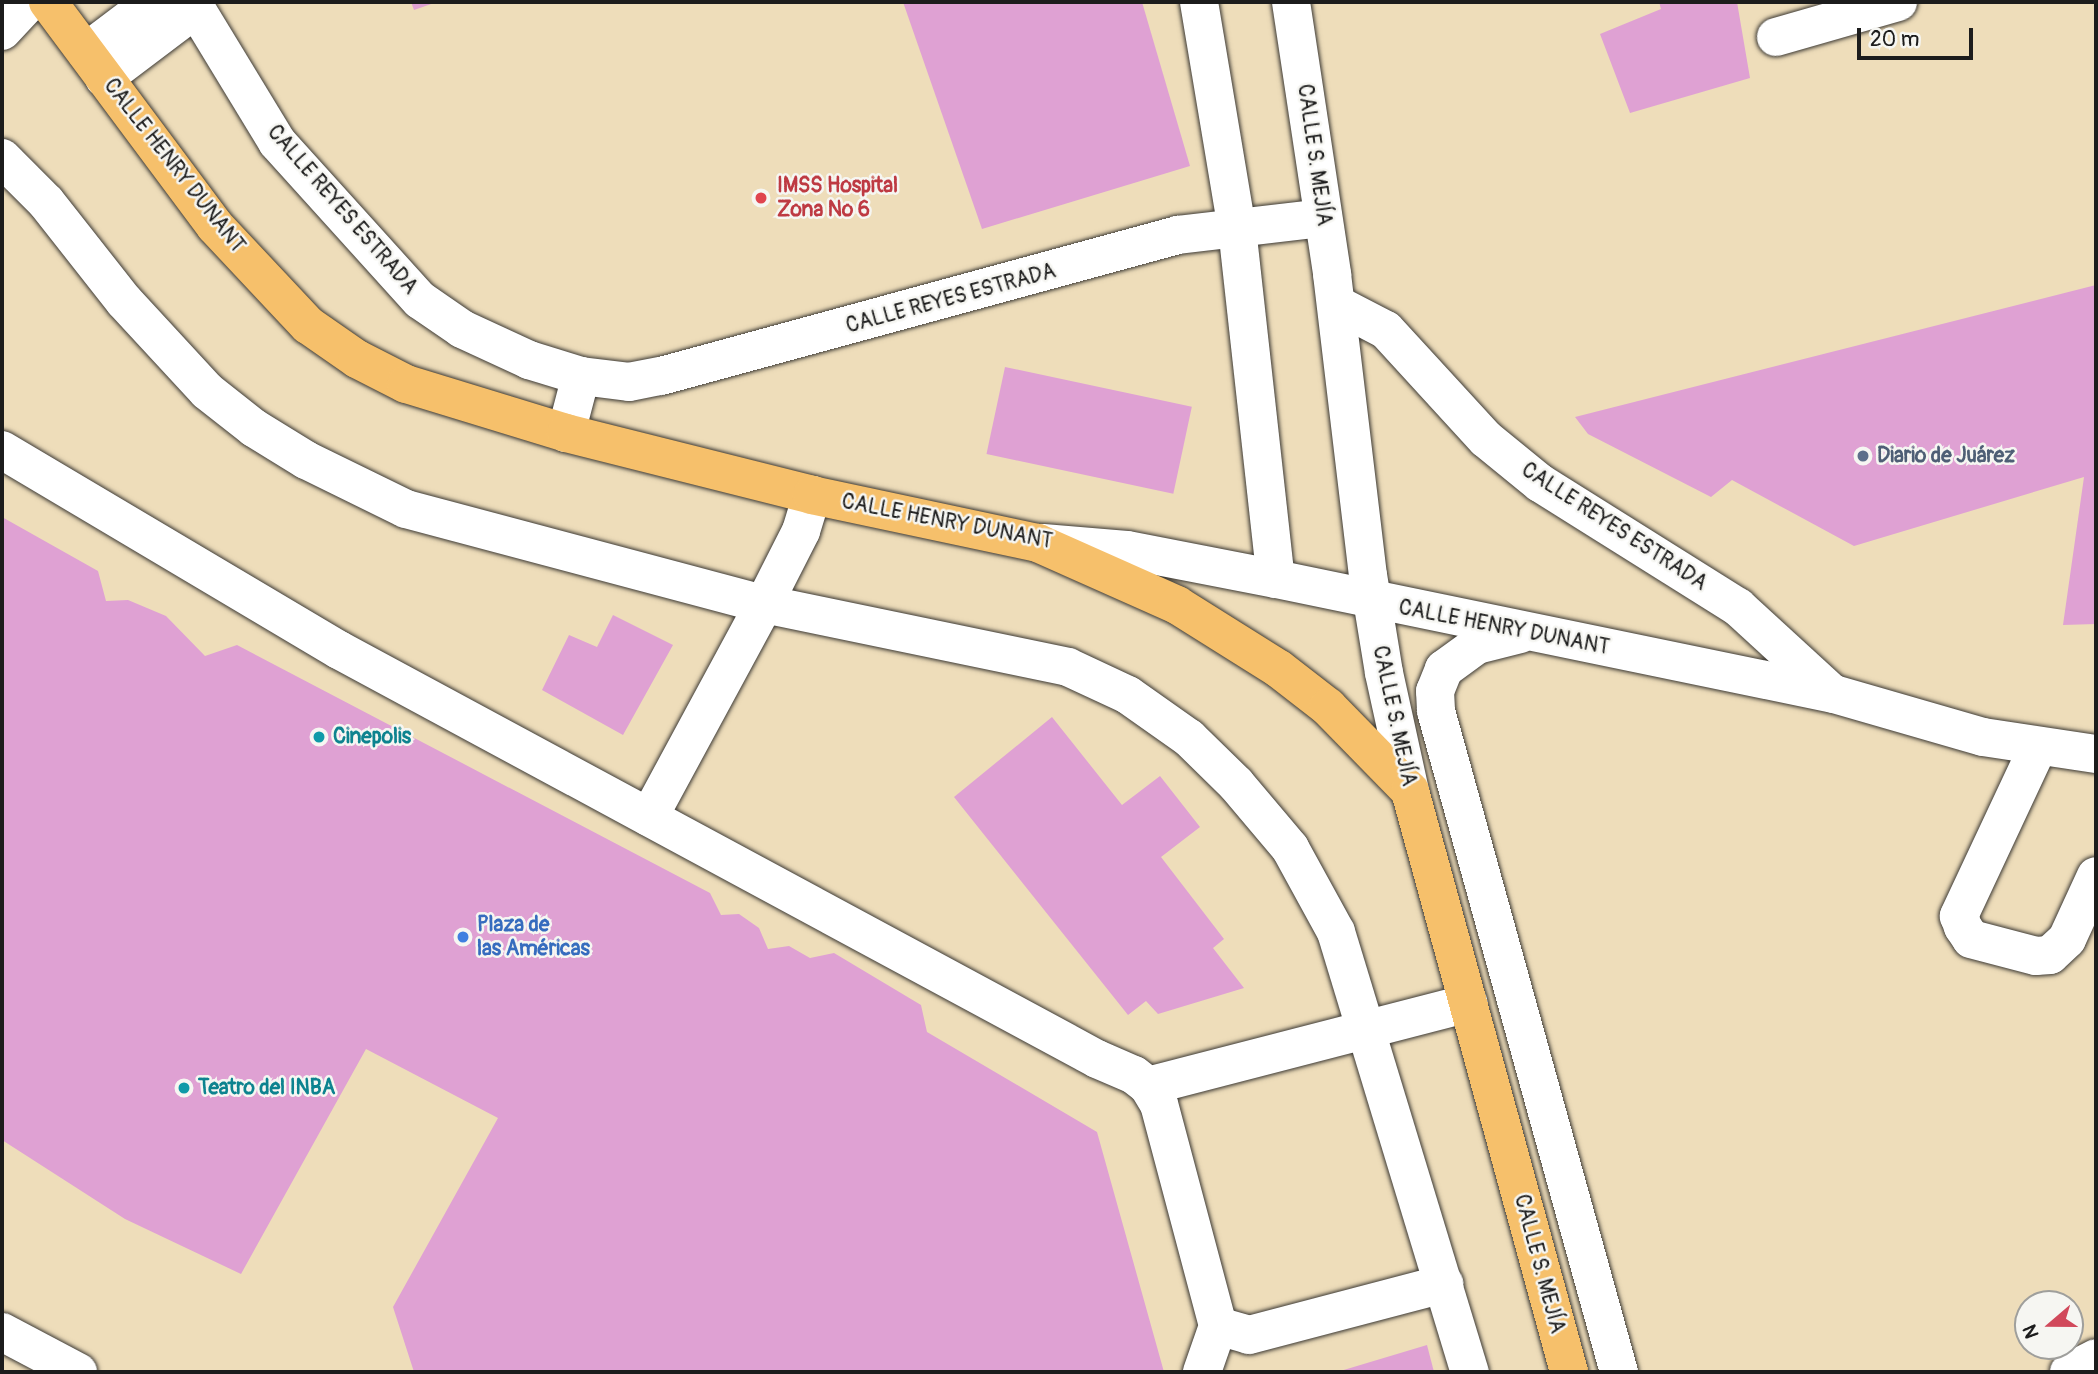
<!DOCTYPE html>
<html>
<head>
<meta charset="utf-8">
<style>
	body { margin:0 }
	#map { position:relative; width:2098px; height:1374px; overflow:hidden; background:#eeddba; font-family:Pangolin,sans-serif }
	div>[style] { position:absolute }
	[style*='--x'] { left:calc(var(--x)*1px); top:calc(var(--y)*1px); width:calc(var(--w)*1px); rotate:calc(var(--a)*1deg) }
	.building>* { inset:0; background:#dfa1d3; transform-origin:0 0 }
	.roads { filter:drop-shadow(0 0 2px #3c3934) drop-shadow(0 0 2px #3c3934) }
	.minor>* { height:38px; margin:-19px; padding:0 19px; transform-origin:19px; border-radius:19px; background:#fff }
	.major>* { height:38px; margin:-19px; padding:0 19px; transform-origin:19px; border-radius:19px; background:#f6c06b }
	.dots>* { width:19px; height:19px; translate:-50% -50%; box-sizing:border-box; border:4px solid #f6f6f2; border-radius:50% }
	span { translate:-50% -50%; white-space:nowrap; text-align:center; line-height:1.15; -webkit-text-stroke:5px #f6f6f2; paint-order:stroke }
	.street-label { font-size:21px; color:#1c1c1c }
	.health-label { font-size:21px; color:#be3a42; font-weight:700 }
	.left { translate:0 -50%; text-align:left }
	.service-label { font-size:21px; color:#4e5e75; font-weight:700 }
	.culture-label { font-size:21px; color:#0d838f; font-weight:700 }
	.shop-label { font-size:21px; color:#366cbe; font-weight:700 }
	.frame { position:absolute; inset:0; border:4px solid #1c1c1c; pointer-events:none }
	.north { position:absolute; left:2014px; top:1290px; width:70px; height:70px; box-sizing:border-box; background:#f6f6f2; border:2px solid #9f9f9c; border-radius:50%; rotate:250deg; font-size:19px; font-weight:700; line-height:28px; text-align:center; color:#1c1c1c }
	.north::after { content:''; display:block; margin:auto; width:24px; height:32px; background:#d1495b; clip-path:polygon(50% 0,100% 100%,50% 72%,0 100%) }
	.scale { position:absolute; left:1857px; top:28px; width:116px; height:32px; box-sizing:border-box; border:4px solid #1c1c1c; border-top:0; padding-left:9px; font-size:21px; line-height:24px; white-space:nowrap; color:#1c1c1c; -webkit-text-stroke:5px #f6f6f2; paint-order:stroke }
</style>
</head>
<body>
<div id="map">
	<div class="building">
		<i style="clip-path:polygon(411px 2px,437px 2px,414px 10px)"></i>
		<i style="clip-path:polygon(903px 2px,1142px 2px,1190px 166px,982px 229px)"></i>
		<i style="clip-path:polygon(1659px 2px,1737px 2px,1750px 78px,1630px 113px,1600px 34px,1661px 9px)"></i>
		<i style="clip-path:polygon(2096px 285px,2096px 624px,2063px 625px,2084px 477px,1854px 546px,1732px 480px,1711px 497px,1588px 434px,1575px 417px)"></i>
		<i style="left:1005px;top:367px;width:191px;height:89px;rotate:12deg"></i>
		<i style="clip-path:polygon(2px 517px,98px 571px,106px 601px,128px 600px,166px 616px,205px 656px,237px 645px,710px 893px,721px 915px,739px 914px,759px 928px,768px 949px,789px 946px,810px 958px,834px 953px,921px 1005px,927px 1032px,1097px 1132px,1164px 1372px,414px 1372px,393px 1307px,498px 1118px,366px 1049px,241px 1274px,125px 1219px,2px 1140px)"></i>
		<i style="clip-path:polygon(613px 615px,673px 645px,623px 735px,542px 690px,569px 635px,597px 647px)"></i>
		<i style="clip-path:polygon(1052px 717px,1122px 805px,1160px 776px,1200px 827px,1161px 857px,1224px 939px,1213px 948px,1244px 988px,1158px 1014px,1146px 1001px,1128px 1015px,954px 797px)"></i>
		<i style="clip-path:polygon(1427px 1345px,1434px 1372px,1337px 1372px)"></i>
	</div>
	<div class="roads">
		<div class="minor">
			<i style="--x:192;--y:2;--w:164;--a:58.7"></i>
			<i style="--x:277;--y:142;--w:213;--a:47.9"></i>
			<i style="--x:420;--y:300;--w:51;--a:34.6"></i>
			<i style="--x:462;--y:329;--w:74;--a:24.8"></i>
			<i style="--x:529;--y:360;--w:54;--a:17.1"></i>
			<i style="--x:581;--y:376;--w:48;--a:7.1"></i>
			<i style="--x:629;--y:382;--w:33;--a:-11"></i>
			<i style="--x:661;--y:376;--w:536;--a:-15.26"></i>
			<i style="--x:1178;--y:235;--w:146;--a:-6.7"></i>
			<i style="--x:1199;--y:2;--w:229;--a:80.5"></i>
			<i style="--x:1237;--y:228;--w:353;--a:83.7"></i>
			<i style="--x:1291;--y:2;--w:275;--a:81.4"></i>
			<i style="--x:1332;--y:274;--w:303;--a:83.2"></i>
			<i style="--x:1368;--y:575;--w:99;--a:80.7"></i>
			<i style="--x:1384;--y:673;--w:121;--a:77.6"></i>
			<i style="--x:2;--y:31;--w:40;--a:-47"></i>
			<i style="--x:1776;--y:37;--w:127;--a:-16"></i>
			<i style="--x:86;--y:52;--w:83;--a:-37.1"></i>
			<i style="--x:104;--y:78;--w:116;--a:-37"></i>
			<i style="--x:2;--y:158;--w:62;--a:45"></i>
			<i style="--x:46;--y:202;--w:126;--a:51.8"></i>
			<i style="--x:124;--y:301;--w:122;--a:47.3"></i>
			<i style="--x:207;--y:391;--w:60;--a:38.2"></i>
			<i style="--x:254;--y:428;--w:61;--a:31.6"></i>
			<i style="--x:306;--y:460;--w:111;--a:26.1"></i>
			<i style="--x:406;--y:509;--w:370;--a:14.9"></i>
			<i style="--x:764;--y:604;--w:310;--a:11.7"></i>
			<i style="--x:1068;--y:667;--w:66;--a:25"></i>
			<i style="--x:1128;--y:695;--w:75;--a:35.2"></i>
			<i style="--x:1189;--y:738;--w:66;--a:44.4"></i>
			<i style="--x:1236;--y:784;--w:84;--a:49.8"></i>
			<i style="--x:1290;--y:848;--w:96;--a:61.3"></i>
			<i style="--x:1336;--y:932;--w:460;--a:73.1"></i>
			<i style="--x:1336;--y:304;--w:56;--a:27.5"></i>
			<i style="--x:1386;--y:330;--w:148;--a:47.5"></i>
			<i style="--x:1486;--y:439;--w:70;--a:39.2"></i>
			<i style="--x:1540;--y:483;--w:234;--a:32.1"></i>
			<i style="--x:1738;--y:607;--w:127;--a:42.5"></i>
			<i style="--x:566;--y:433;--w:59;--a:-75.3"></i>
			<i style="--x:2;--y:450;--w:392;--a:30.7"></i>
			<i style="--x:339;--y:650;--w:861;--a:28.35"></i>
			<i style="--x:1097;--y:1059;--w:40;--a:23.4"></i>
			<i style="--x:1134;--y:1075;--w:18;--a:38"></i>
			<i style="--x:1148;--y:1086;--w:21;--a:59"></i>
			<i style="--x:1159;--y:1104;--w:230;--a:75.1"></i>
			<i style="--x:1218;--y:1326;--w:49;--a:109.2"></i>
			<i style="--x:1043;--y:543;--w:84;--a:4.8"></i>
			<i style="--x:1127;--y:550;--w:152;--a:11"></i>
			<i style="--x:1276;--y:579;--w:570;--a:11.65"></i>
			<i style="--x:1834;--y:694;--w:155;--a:16.1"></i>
			<i style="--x:1983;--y:737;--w:114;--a:8.6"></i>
			<i style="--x:1520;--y:634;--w:44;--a:165.7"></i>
			<i style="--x:1477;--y:645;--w:41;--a:144"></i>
			<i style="--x:1444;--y:669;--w:24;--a:112"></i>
			<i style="--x:1435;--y:691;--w:20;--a:87"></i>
			<i style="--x:1436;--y:711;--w:686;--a:74.53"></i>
			<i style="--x:2038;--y:747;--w:187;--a:115.1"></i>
			<i style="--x:1959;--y:916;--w:12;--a:70"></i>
			<i style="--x:1963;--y:927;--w:14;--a:56"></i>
			<i style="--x:1971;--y:939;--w:67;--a:14.7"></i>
			<i style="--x:2036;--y:956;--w:14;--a:-4"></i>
			<i style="--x:2050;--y:955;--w:23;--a:-43"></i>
			<i style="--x:2067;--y:939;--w:69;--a:-65.3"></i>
			<i style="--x:649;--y:817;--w:242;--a:-61.6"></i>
			<i style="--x:764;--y:604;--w:82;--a:-63.1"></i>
			<i style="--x:801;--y:531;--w:38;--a:-73"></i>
			<i style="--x:1148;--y:1086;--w:331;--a:-14.5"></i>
			<i style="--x:1218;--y:1326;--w:32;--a:16"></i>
			<i style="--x:1249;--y:1335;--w:202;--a:-14.7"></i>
			<i style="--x:2;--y:1332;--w:86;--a:27.8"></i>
			<i style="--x:2069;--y:1372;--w:30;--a:-27"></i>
		</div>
		<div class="major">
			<i style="--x:48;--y:2;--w:279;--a:53.3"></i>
			<i style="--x:215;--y:226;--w:136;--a:46.8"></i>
			<i style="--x:308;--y:325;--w:60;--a:34.8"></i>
			<i style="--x:357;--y:359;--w:55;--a:27"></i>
			<i style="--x:406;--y:384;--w:167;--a:17"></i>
			<i style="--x:566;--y:433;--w:254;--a:14.1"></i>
			<i style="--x:812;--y:495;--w:231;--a:12"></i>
			<i style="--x:1038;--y:543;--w:152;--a:24"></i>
			<i style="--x:1177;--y:605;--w:120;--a:32.1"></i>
			<i style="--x:1279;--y:669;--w:62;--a:37.8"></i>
			<i style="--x:1328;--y:707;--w:117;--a:45.7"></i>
			<i style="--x:1410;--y:791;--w:602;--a:74.69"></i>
		</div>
	</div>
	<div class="dots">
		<i style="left:761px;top:198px;background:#e0444e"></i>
		<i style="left:1863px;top:456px;background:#5c6f8a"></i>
		<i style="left:319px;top:737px;background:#0f9aa8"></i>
		<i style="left:463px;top:937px;background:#3f7fe0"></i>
		<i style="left:184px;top:1088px;background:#0f9aa8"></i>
	</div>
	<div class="street-label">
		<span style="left:1314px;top:155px;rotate:82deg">CALLE S. MEJÍA</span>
		<span style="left:174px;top:166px;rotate:52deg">CALLE HENRY DUNANT</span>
		<span style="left:342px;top:210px;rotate:49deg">CALLE REYES ESTRADA</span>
		<span style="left:951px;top:299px;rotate:-15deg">CALLE REYES ESTRADA</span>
		<span style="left:947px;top:522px;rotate:11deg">CALLE HENRY DUNANT</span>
		<span style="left:1614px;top:527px;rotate:33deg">CALLE REYES ESTRADA</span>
		<span style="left:1504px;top:628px;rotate:11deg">CALLE HENRY DUNANT</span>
		<span style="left:1394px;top:716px;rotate:78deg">CALLE S. MEJÍA</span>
		<span style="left:1539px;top:1264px;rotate:75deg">CALLE S. MEJÍA</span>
	</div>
	<div class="health-label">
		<span class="left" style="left:777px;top:198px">IMSS Hospital<br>Zona No 6</span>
	</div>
	<div class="service-label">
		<span class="left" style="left:1877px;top:456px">Diario de Juárez</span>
	</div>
	<div class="culture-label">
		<span class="left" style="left:333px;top:737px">Cinepolis</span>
		<span class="left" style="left:198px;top:1088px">Teatro del INBA</span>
	</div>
	<div class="shop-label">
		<span class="left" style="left:477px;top:937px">Plaza de<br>las Américas</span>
	</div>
	<div class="frame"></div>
	<div class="north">N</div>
	<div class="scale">20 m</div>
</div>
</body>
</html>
